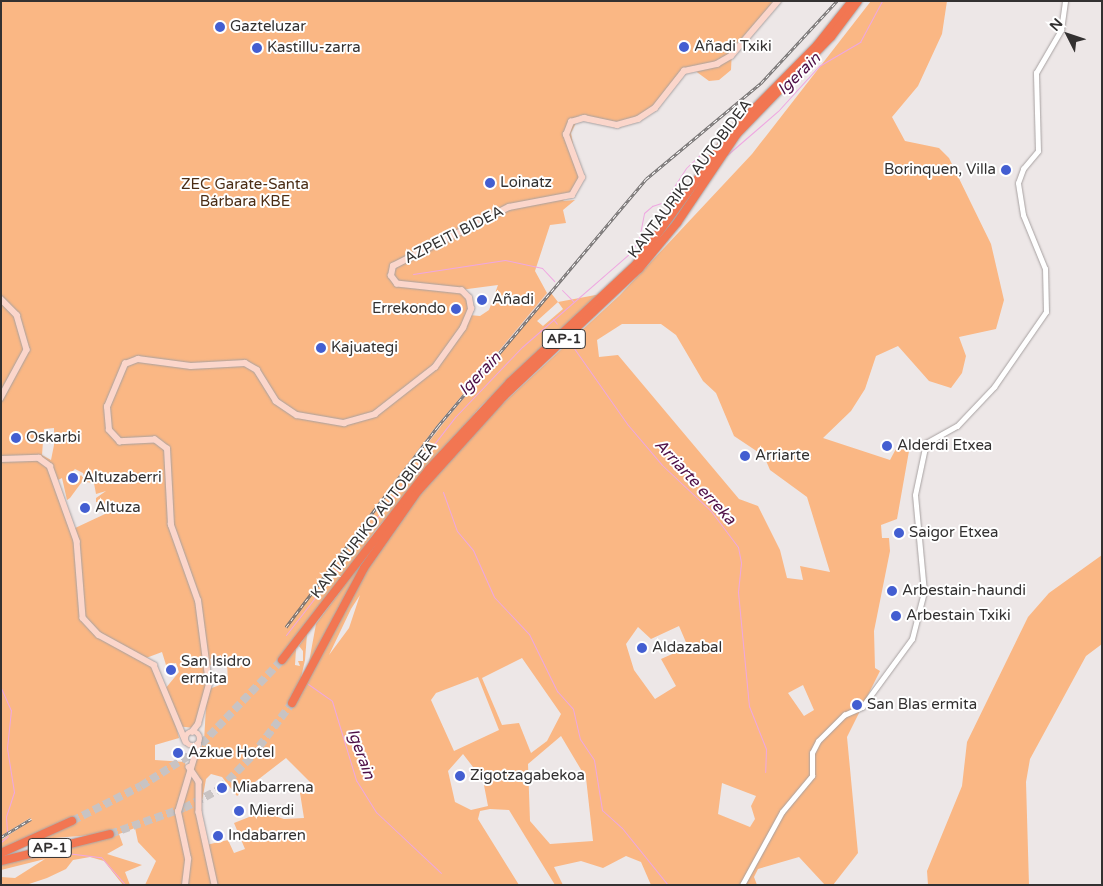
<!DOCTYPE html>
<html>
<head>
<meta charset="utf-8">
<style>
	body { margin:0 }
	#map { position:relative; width:1103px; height:886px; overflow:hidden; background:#ede7e7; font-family:"Varela Round",sans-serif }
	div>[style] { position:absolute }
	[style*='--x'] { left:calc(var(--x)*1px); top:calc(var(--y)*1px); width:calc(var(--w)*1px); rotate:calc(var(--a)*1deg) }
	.built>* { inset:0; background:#e7d9d9 }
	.green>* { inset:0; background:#fab784 }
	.stream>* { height:1px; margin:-0.5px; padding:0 0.5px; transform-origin:0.5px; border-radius:0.5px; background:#efa7e2 }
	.highway-tunnel>* { height:8px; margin-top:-4px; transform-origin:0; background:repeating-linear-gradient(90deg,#c8c3c3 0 8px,transparent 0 12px) }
	.roads { filter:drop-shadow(0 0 1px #a7a1a1) drop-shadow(0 0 1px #a7a1a1) }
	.street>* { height:4.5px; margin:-2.25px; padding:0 2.25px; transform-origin:2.25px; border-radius:2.25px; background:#fff }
	.secondary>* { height:5.5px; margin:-2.75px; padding:0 2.75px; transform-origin:2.75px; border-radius:2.75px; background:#fbd6cb }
	.secondary>.ring { margin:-2.75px; padding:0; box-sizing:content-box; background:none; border:5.5px solid #fbd6cb; border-radius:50% }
	.highway>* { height:8px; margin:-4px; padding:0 4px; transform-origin:4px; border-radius:4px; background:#f27652 }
	.rail>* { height:3px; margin-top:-1.5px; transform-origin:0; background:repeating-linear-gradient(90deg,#fff 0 4px,#737070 0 8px); box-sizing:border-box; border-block:1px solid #737070 }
	.dots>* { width:14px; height:14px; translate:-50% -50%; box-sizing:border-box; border:2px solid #fff; border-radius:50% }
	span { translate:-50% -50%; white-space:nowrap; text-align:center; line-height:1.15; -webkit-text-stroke:4px #fff; paint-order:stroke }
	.shield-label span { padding:1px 4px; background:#fff; border:1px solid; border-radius:4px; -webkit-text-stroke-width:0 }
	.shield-label { font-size:14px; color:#333131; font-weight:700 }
	.poi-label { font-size:15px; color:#333131 }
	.left { translate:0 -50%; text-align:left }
	.right { translate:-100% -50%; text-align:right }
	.street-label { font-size:15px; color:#333131 }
	.park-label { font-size:15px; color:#4b2d15 }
	.water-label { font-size:16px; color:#4f1047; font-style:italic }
	.frame { position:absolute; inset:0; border:2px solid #333131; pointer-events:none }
	.north { position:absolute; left:1043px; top:10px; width:50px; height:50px; -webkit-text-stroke:4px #fff; paint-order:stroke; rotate:311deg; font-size:14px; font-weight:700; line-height:20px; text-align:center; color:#333131 }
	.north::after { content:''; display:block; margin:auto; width:18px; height:22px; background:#333131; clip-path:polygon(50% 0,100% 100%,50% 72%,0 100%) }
</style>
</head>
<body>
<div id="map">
	<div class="built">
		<i style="clip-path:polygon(547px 293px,551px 293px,445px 421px,287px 628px,448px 411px)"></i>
	</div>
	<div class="green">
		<i style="clip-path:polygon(evenodd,1px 1px,775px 1px,732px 49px,731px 70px,719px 80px,709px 81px,694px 70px,685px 69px,660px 101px,639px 117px,617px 122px,580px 115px,571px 133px,580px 182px,563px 201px,575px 200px,563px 210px,566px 223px,550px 225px,535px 271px,547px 293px,434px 429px,286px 628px,445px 421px,551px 293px,558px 302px,601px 294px,481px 406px,375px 531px,286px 661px,296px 649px,295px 665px,300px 666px,298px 661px,303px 661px,303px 651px,299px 646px,307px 634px,305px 660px,295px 704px,374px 558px,416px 499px,497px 409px,620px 295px,752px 154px,871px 1px,947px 1px,942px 34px,918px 86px,892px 117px,905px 141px,939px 148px,949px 158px,991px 244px,1004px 300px,996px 329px,959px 337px,966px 356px,962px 373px,951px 388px,929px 381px,898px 346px,876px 356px,865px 389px,851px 411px,823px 438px,890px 460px,898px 445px,909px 451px,897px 519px,881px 525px,882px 538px,889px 538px,890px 551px,874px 631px,875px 668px,880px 671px,847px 737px,858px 853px,833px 885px,825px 885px,799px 857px,758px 869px,754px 877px,757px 885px,651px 885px,641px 862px,626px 856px,603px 868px,581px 861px,554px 867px,563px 885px,555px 885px,509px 810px,490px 809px,480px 811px,478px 819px,519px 885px,145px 885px,156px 861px,138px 842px,135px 828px,119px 834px,123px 845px,107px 854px,142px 865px,125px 872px,130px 885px,123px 885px,104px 861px,90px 857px,73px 860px,66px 869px,47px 878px,26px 885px,1px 885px,1px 877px,15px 878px,45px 859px,1px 870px,1px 865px,92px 835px,41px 839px,1px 849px,1px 840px,32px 820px,30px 818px,1px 836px,1px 1px,498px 285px,489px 310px,480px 316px,469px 315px,471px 308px,460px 290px,498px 285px,1px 1px,558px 302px,563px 309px,543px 326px,537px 321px,558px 302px,1px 1px,622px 324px,661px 324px,676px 335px,703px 381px,716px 393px,734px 436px,764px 456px,770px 470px,807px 497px,830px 572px,800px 566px,803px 580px,787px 578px,780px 550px,758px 506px,739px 499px,618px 355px,599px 357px,597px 340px,622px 324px,1px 1px,54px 428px,54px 445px,51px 460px,42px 455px,44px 429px,54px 428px,1px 1px,75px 469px,83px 473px,86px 482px,94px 483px,96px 494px,106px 491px,96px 498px,96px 502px,104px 502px,105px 514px,73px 529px,56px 481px,62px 478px,67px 500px,70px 498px,84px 479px,81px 475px,74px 483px,67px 477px,75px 469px,1px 1px,360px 595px,349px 628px,329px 655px,351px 609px,360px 595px,1px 1px,679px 626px,688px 647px,661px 659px,676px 686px,655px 699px,634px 670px,626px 644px,638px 627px,651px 639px,679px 626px,1px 1px,162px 652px,166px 665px,176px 663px,179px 672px,165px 689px,146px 658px,162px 652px,1px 1px,221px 655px,222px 663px,227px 662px,228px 682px,209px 689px,207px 666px,211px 665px,210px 659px,221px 655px,1px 1px,522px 658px,561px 714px,547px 741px,531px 753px,519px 723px,502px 725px,482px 678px,522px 658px,1px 1px,478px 677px,499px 730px,454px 751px,431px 700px,436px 693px,478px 677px,1px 1px,803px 685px,814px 710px,804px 716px,788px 693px,803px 685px,1px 1px,206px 707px,204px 741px,193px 768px,186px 769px,185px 762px,155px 760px,155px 745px,179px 738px,176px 726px,194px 728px,201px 708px,206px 707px,1px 1px,561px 736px,586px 778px,593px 841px,550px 844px,530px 821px,528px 764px,561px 736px,1px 1px,463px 754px,483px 780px,488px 806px,471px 810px,455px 802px,448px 771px,463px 754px,1px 1px,286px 758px,310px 782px,300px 793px,304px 818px,284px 819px,262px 812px,234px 823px,245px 849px,234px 853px,228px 840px,206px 845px,201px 807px,206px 779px,211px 774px,222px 777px,237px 796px,286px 758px,1px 1px,722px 783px,756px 796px,751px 806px,755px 819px,750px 827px,718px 814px,722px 783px)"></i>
		<i style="clip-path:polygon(379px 539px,358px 572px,307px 673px,316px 624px)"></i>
		<i style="clip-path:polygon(1102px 555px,1102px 644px,1086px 656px,1030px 759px,1026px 782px,1029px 885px,928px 885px,927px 871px,962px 786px,967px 742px,1028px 617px,1049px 593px)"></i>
	</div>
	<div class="stream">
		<i style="--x:727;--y:155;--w:67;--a:-40.8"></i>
		<i style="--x:778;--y:111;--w:61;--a:-47.7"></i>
		<i style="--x:819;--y:66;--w:48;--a:-30.3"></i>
		<i style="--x:860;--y:42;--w:47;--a:-61.8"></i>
		<i style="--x:413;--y:274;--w:93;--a:-8.7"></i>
		<i style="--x:505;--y:260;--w:38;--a:12"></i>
		<i style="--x:542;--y:268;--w:18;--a:47"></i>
		<i style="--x:562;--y:290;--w:16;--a:45"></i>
		<i style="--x:553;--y:319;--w:6;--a:51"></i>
		<i style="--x:571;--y:344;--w:99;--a:54.9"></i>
		<i style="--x:628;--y:425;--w:52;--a:49.6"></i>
		<i style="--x:662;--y:465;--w:67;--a:43.2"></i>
		<i style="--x:711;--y:511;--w:45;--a:53.1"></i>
		<i style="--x:738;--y:547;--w:16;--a:79"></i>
		<i style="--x:741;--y:563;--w:29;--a:96"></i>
		<i style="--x:738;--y:592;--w:115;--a:84.5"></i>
		<i style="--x:749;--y:706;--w:46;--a:68.4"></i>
		<i style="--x:766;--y:749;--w:23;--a:92"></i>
		<i style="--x:418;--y:466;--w:6;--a:90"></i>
		<i style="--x:443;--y:492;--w:41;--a:70.3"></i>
		<i style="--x:457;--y:531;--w:25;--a:50"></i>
		<i style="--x:473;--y:550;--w:51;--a:65.9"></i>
		<i style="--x:494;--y:597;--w:51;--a:46.6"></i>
		<i style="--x:529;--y:634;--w:64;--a:63.8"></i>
		<i style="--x:557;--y:691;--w:24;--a:48"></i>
		<i style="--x:573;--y:709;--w:31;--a:77"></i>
		<i style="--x:580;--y:739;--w:25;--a:56"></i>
		<i style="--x:594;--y:760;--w:51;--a:80.9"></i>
		<i style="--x:602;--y:810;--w:27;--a:42"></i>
		<i style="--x:622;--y:828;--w:73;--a:51.1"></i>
		<i style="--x:286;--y:635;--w:277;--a:-52.2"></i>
		<i style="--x:456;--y:416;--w:95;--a:-46.3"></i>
		<i style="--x:522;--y:347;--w:143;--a:-41"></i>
		<i style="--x:630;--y:253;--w:17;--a:-57"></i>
		<i style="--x:639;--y:239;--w:26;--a:-79"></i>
		<i style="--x:644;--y:213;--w:11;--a:-41"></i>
		<i style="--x:652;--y:206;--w:13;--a:-18"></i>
		<i style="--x:664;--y:202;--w:40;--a:-57.1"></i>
		<i style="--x:686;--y:168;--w:25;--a:-43"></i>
		<i style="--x:308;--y:684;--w:29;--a:35"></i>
		<i style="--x:332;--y:701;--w:83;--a:73.1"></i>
		<i style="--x:356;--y:780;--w:38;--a:58"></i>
		<i style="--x:376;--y:812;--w:89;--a:43.2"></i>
		<i style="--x:1;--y:688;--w:24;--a:66"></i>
		<i style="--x:11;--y:710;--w:38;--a:96"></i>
		<i style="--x:7;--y:748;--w:45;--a:81"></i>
		<i style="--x:14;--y:792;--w:26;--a:108"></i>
		<i style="--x:6;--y:817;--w:15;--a:86"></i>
		<i style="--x:1;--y:842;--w:9;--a:-41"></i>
		<i style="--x:66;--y:853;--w:35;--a:7"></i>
		<i style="--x:101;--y:857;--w:37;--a:49"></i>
	</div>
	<div class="highway-tunnel">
		<i style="--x:72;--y:821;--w:77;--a:-26.9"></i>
		<i style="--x:141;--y:786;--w:62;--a:-32.4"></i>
		<i style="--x:193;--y:753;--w:129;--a:-46.3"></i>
		<i style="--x:110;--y:834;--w:78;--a:-19.4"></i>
		<i style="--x:184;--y:808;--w:41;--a:-27.8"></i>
		<i style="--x:220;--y:789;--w:46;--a:-45.9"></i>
		<i style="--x:252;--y:756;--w:66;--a:-53"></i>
	</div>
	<div class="roads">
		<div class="street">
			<i style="--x:742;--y:885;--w:83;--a:-61.3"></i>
			<i style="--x:782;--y:812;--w:47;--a:-50.2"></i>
			<i style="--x:812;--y:776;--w:23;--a:-90"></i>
			<i style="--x:812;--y:753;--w:13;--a:-63"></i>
			<i style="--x:818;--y:741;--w:37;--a:-45"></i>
			<i style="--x:844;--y:715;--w:20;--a:-24"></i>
			<i style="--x:862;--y:707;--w:84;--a:-53.7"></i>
			<i style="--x:912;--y:639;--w:49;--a:-75.7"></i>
			<i style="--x:924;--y:592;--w:97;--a:-95.3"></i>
			<i style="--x:915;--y:495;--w:53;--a:-78.1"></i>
			<i style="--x:926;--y:443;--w:35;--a:-29"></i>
			<i style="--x:957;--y:426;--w:54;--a:-46.5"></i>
			<i style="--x:994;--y:387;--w:91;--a:-55.3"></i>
			<i style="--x:1046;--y:312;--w:43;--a:-91.3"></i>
			<i style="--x:1045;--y:269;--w:58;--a:-112.2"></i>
			<i style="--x:1023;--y:215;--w:32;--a:-99"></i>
			<i style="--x:1018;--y:183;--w:15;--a:-70"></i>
			<i style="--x:1023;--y:169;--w:23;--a:-50"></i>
			<i style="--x:1038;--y:151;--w:78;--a:-91.5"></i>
			<i style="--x:1036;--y:73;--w:50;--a:-59.8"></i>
			<i style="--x:1061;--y:30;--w:29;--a:-82"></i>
		</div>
		<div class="secondary">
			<i style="--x:1;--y:299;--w:23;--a:45"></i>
			<i style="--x:17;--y:315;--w:36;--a:74"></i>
			<i style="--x:27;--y:350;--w:55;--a:118.4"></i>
			<i style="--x:1;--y:459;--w:38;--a:-2"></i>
			<i style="--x:39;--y:458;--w:14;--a:36"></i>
			<i style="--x:50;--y:466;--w:80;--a:70.2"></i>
			<i style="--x:77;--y:541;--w:77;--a:85.5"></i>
			<i style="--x:83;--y:618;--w:23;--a:47"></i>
			<i style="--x:99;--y:635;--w:63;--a:28.6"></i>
			<i style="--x:154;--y:665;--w:83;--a:67.4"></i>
			<i class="ring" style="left:186px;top:732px;width:8.5px;height:8.5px"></i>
			<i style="--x:192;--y:732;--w:10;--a:-53"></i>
			<i style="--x:198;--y:724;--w:41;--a:-74.6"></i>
			<i style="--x:209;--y:684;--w:84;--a:-97.5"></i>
			<i style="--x:198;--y:601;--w:81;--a:-109.6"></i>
			<i style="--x:171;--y:525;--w:76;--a:-93"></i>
			<i style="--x:167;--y:449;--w:15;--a:-143"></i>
			<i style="--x:155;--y:440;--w:35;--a:177"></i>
			<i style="--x:120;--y:442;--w:16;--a:-133"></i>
			<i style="--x:109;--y:430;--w:23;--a:-95"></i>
			<i style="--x:107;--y:407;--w:47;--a:-67.3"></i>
			<i style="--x:125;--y:364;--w:14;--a:-21"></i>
			<i style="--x:138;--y:359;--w:53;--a:7.5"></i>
			<i style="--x:191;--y:366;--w:54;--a:-3.2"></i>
			<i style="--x:245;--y:363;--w:14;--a:30"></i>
			<i style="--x:257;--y:370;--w:36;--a:58"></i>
			<i style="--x:276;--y:401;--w:25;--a:34"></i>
			<i style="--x:297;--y:415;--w:48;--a:9.7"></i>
			<i style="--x:344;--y:423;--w:32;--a:-16"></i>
			<i style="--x:375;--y:414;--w:76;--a:-38.1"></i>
			<i style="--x:435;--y:367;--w:48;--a:-54.3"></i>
			<i style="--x:463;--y:328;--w:21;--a:-67"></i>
			<i style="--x:471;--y:309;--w:11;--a:-100"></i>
			<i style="--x:469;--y:298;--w:10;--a:-135"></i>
			<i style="--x:462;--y:291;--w:65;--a:-173.9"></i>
			<i style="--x:397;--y:284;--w:10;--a:-127"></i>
			<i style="--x:391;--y:276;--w:10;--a:-79"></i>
			<i style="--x:393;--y:266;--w:130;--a:-27"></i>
			<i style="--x:509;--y:207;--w:64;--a:-10.8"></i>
			<i style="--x:572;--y:195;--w:20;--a:-60"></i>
			<i style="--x:582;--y:178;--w:46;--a:-110.4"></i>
			<i style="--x:566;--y:135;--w:14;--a:-69"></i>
			<i style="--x:571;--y:122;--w:14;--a:-17"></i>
			<i style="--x:584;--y:118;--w:34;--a:12"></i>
			<i style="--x:617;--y:125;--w:22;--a:-16"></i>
			<i style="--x:638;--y:119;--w:20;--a:-33"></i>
			<i style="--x:655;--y:108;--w:47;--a:-51.9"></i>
			<i style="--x:684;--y:71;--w:34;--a:-12"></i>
			<i style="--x:717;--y:64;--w:16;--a:-30"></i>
			<i style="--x:731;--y:56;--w:72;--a:-49.5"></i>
			<i style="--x:189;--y:767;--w:18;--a:56"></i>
			<i style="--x:199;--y:782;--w:30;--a:90"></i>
			<i style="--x:199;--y:812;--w:75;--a:77.6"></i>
			<i style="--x:185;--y:885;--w:26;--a:-83"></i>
			<i style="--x:188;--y:859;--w:48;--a:-102"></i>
			<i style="--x:178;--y:812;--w:70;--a:-73.4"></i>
		</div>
		<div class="highway">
			<i style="--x:282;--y:660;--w:241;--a:-52.4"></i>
			<i style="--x:429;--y:469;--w:119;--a:-47"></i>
			<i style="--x:510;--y:382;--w:173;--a:-43.1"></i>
			<i style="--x:636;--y:264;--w:164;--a:-54.2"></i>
			<i style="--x:732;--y:131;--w:121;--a:-45.3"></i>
			<i style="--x:817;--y:45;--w:56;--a:-51.5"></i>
			<i style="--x:292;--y:703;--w:153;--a:-61.9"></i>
			<i style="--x:364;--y:568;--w:94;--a:-55"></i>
			<i style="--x:418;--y:491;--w:128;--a:-47.8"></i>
			<i style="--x:504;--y:396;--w:185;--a:-43.3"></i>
			<i style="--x:639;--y:269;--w:60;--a:-50.4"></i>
			<i style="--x:677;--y:223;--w:107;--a:-56"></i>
			<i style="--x:737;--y:134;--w:135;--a:-45.9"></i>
			<i style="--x:831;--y:37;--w:45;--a:-53.1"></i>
			<i style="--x:1;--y:853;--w:78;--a:-24.3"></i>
			<i style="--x:1;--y:861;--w:112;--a:-13.9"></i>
		</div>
	</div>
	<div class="rail">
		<i style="--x:286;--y:627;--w:252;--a:-52.9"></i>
		<i style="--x:438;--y:426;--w:323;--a:-49.9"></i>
		<i style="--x:646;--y:179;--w:150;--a:-39.9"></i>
		<i style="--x:761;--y:83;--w:112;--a:-47.2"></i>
		<i style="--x:1;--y:837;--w:35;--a:-31"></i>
	</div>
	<div class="dots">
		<i style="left:220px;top:27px;background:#435ed1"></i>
		<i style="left:684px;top:47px;background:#435ed1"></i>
		<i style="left:257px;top:48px;background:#435ed1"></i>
		<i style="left:1006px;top:170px;background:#435ed1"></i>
		<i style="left:490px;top:183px;background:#435ed1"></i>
		<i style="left:482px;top:300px;background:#435ed1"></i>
		<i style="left:456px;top:309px;background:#435ed1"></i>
		<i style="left:321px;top:348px;background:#435ed1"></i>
		<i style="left:16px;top:438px;background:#435ed1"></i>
		<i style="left:887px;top:446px;background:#435ed1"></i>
		<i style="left:745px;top:456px;background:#435ed1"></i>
		<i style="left:73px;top:478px;background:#435ed1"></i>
		<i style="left:85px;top:508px;background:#435ed1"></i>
		<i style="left:899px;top:533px;background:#435ed1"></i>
		<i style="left:892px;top:591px;background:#435ed1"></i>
		<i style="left:896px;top:616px;background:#435ed1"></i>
		<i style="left:642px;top:648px;background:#435ed1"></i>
		<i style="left:171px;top:670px;background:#435ed1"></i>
		<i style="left:857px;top:705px;background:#435ed1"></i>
		<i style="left:178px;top:753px;background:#435ed1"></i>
		<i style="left:460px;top:776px;background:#435ed1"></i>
		<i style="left:222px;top:788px;background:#435ed1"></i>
		<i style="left:239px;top:811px;background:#435ed1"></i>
		<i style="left:218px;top:836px;background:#435ed1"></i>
	</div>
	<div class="shield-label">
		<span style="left:564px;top:339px">AP-1</span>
		<span style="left:50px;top:848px">AP-1</span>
	</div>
	<div class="poi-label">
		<span class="left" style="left:230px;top:27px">Gazteluzar</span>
		<span class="left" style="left:694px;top:47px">Añadi Txiki</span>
		<span class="left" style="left:267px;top:48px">Kastillu-zarra</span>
		<span class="right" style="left:996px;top:170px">Borinquen, Villa</span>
		<span class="left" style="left:500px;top:183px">Loinatz</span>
		<span class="left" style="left:492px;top:300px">Añadi</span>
		<span class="right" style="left:446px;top:309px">Errekondo</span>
		<span class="left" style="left:331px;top:348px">Kajuategi</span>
		<span class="left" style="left:26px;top:438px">Oskarbi</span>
		<span class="left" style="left:897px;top:446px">Alderdi Etxea</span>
		<span class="left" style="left:755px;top:456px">Arriarte</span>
		<span class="left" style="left:83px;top:478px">Altuzaberri</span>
		<span class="left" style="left:95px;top:508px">Altuza</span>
		<span class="left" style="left:909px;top:533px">Saigor Etxea</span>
		<span class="left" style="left:902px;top:591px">Arbestain-haundi</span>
		<span class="left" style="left:906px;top:616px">Arbestain Txiki</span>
		<span class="left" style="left:652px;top:648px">Aldazabal</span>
		<span class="left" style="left:181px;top:670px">San Isidro<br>ermita</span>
		<span class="left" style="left:867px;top:705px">San Blas ermita</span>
		<span class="left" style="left:188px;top:753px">Azkue Hotel</span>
		<span class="left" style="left:470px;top:776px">Zigotzagabekoa</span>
		<span class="left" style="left:232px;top:788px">Miabarrena</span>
		<span class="left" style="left:249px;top:811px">Mierdi</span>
		<span class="left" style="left:228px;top:836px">Indabarren</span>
	</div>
	<div class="street-label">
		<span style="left:690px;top:179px;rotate:-53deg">KANTAURIKO AUTOBIDEA</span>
		<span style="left:454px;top:235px;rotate:-27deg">AZPEITI BIDEA</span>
		<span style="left:374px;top:520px;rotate:-52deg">KANTAURIKO AUTOBIDEA</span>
	</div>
	<div class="park-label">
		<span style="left:245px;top:193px">ZEC Garate-Santa<br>Bárbara KBE</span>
	</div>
	<div class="water-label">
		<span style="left:799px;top:74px;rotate:-44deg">Igerain</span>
		<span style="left:480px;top:374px;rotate:-46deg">Igerain</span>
		<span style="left:695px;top:482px;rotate:47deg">Arriarte erreka</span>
		<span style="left:361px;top:754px;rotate:70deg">Igerain</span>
	</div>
	<div class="frame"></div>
	<div class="north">N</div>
</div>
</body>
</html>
